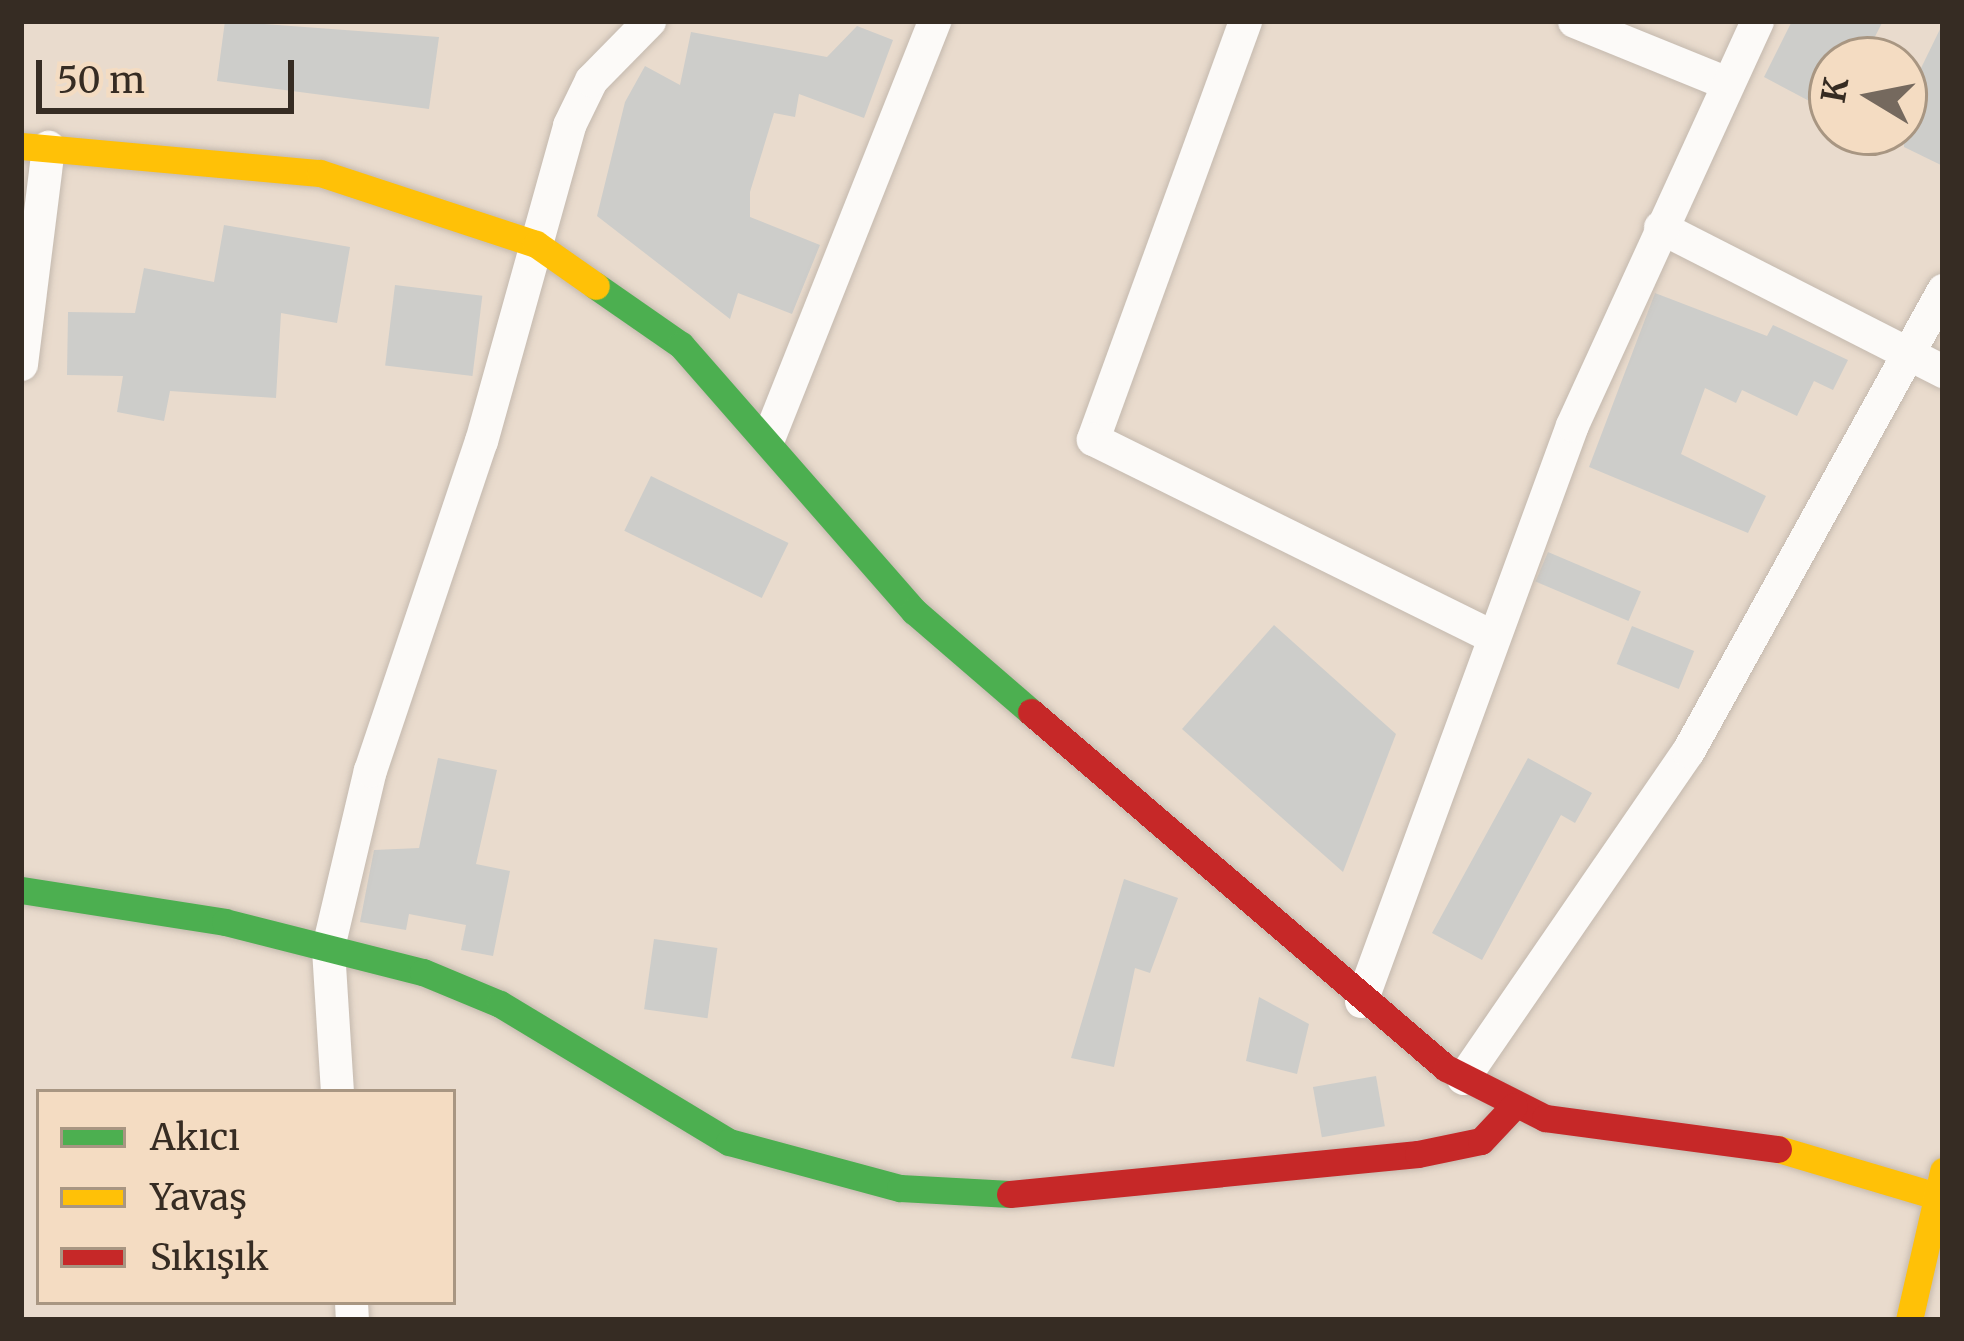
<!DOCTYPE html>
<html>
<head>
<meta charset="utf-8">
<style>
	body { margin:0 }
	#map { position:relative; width:1964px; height:1341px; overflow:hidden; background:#e9dbcd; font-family:Merriweather,serif }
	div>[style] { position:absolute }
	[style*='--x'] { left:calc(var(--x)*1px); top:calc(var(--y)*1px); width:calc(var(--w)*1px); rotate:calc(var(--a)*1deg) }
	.building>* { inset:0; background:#cdcdca; transform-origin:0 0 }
	.roads { filter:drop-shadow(0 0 3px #c4b9ae) drop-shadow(0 0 3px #c4b9ae) }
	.street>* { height:33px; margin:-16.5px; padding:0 16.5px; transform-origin:16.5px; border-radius:16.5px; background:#fcfaf8 }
	.fast>* { height:27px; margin:-13.5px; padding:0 13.5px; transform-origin:13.5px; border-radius:13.5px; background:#4caf50 }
	.slow>* { height:27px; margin:-13.5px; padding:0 13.5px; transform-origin:13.5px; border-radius:13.5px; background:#ffc107 }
	.jam>* { height:27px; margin:-13.5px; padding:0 13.5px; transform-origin:13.5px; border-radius:13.5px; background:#c62828 }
	span { translate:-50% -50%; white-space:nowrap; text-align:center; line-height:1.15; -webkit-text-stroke:10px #f4dcc2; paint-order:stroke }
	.frame { position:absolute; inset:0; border:24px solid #362c23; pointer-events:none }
	.legend { position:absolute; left:36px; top:1089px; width:420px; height:216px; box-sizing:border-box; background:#f4dcc2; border:3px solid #a89682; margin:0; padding:15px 21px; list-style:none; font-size:36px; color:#362c23 }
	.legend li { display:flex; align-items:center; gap:24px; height:60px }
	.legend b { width:60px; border:3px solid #a89682 }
	.north { position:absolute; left:1808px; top:36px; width:120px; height:120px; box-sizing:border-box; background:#f4dcc2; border:3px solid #a89682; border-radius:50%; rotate:280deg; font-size:33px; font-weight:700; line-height:48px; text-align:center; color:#362c23 }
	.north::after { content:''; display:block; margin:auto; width:42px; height:54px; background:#75695e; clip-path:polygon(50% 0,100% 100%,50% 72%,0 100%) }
	.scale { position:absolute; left:36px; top:60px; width:258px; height:54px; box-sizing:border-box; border:6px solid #362c23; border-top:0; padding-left:15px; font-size:36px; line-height:42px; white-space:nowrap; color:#362c23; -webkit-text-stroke:9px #f4dcc2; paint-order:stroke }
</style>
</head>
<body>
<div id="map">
	<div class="building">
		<i style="clip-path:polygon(225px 21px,439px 37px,429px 109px,217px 81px)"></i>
		<i style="clip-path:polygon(1792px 21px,1883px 21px,1863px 60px,1832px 60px,1832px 113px,1764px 77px)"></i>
		<i style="clip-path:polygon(1943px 23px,1943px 166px,1904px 147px,1904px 103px)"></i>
		<i style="clip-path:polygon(857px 26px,893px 40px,864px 118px,799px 94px,795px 117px,774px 113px,750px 192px,750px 217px,820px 245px,792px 314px,738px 293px,730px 319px,597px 216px,625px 102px,645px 66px,680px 85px,691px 32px,827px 57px)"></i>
		<i style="clip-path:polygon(224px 225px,350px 247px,337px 323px,281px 313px,276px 398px,170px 391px,164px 421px,117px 412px,123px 376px,67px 375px,68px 312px,135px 313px,144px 268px,214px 282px)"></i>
		<i style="left:395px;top:285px;width:88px;height:81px;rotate:7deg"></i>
		<i style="clip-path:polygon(1655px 293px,1767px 336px,1773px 325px,1848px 360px,1833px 390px,1814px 381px,1797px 416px,1742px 390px,1736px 403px,1705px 388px,1681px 454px,1766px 496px,1748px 533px,1589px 467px)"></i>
		<i style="left:651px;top:476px;width:153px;height:61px;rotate:26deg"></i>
		<i style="left:1548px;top:552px;width:101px;height:32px;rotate:23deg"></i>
		<i style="clip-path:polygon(1274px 625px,1396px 734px,1343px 872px,1182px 729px)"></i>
		<i style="left:1632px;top:626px;width:67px;height:41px;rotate:22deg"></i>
		<i style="clip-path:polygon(438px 758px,497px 770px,476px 864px,510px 871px,493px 956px,461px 950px,466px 925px,409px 914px,406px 930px,360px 922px,374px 850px,419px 848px)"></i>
		<i style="clip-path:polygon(1528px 758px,1592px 793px,1575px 823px,1561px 815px,1482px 960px,1432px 933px)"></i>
		<i style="clip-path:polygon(1124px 879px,1178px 898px,1150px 973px,1135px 968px,1114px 1067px,1071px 1058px)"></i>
		<i style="left:654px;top:939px;width:64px;height:71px;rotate:8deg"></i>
		<i style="clip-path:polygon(1259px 997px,1309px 1024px,1297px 1074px,1246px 1061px)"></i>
		<i style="left:1376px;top:1076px;width:51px;height:64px;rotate:80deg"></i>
	</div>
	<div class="roads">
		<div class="street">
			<i style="--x:1245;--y:21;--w:445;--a:110"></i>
			<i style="--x:1093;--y:439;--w:446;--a:26.3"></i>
			<i style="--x:1574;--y:21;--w:160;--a:22.1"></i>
			<i style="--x:1660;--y:227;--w:318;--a:27"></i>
			<i style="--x:21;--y:364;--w:219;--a:-82.9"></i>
			<i style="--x:769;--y:436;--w:447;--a:-68.3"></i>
			<i style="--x:1361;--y:1001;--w:613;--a:-69.88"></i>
			<i style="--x:1572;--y:425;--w:444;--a:-65.4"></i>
			<i style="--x:1463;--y:1078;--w:397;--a:-55.5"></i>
			<i style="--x:1688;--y:751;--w:527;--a:-61.05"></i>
			<i style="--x:337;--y:1092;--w:145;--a:-93.6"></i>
			<i style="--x:328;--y:947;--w:182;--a:-76.7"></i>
			<i style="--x:370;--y:770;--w:347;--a:-71.4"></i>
			<i style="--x:481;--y:441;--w:328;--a:-74.4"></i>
			<i style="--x:569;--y:125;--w:50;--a:-63.9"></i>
			<i style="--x:591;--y:80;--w:83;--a:-45.5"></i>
			<i style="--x:351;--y:1302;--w:18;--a:87"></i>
		</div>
		<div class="fast">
			<i style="--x:596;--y:286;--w:103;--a:34.8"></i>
			<i style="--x:681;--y:345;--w:354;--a:48.8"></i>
			<i style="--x:914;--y:611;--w:155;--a:40.8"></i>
			<i style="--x:21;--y:890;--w:206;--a:8.9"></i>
			<i style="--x:225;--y:922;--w:204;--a:14.2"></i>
			<i style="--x:423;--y:972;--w:83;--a:22.6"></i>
			<i style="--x:500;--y:1004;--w:267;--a:31.1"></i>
			<i style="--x:729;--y:1142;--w:177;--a:15.1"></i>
			<i style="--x:900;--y:1188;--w:110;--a:3.1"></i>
		</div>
		<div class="slow">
			<i style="--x:21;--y:146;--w:300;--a:5.2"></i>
			<i style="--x:320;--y:173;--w:227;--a:18.2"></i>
			<i style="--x:536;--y:244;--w:73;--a:35"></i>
			<i style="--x:1778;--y:1149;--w:172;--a:16.5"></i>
			<i style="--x:1909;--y:1320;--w:153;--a:-77.1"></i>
		</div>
		<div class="jam">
			<i style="--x:1031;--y:712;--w:547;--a:40.62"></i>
			<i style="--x:1446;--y:1068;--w:111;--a:26.8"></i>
			<i style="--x:1545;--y:1118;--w:235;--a:7.6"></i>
			<i style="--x:1010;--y:1194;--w:410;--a:-5.6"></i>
			<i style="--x:1418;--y:1154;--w:64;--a:-11.7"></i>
			<i style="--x:1481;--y:1141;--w:48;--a:-46.7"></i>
		</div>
	</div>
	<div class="frame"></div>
	<ul class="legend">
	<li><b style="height:15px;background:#4caf50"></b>Akıcı</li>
	<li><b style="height:15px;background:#ffc107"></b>Yavaş</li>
	<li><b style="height:15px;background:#c62828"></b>Sıkışık</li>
	</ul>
	<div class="north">K</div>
	<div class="scale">50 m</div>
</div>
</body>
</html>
